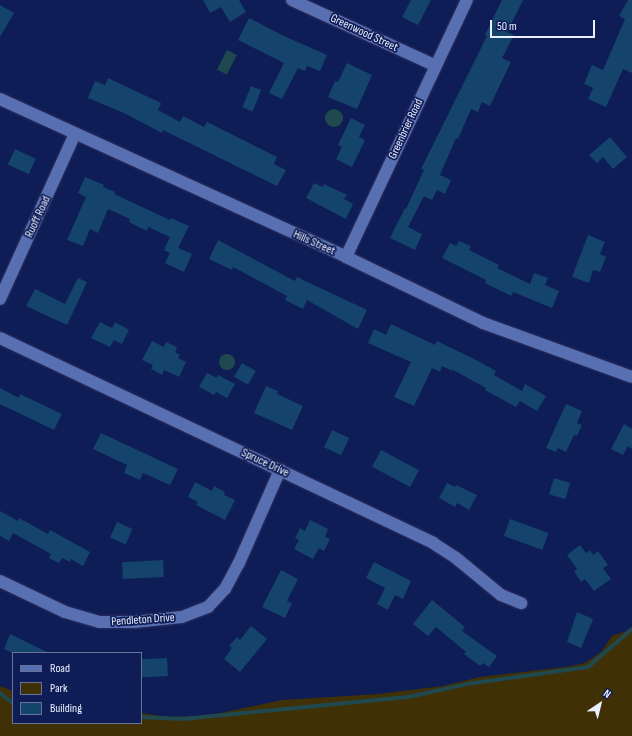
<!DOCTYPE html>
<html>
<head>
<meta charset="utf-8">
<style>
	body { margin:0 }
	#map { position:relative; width:632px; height:736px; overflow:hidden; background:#0f1d56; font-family:"Sofia Sans Condensed",sans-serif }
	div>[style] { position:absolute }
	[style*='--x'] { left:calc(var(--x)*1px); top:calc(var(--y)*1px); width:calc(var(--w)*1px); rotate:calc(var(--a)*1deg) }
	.green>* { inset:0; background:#3f3006 }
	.water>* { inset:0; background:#1f494f; transform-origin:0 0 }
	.round { border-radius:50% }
	.stream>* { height:4px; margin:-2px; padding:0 2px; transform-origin:2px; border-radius:2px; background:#1f494f }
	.building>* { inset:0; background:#14436b; transform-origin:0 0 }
	.roads { filter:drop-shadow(0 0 1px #303161) drop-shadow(0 0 1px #303161) }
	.minor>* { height:12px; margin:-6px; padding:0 6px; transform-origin:6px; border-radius:6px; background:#5870b1 }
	span { translate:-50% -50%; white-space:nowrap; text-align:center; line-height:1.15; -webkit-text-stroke:3.5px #0f1d56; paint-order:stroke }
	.street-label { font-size:12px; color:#eaf0ff }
	.legend { position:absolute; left:12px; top:652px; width:130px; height:72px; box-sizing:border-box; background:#0f1d56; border:1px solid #67719a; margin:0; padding:5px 7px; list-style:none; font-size:12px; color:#eaf0ff }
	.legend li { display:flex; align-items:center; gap:8px; height:20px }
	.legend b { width:20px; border:1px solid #67719a }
	.north { position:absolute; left:580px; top:684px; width:40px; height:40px; -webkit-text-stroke:3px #0f1d56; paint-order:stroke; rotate:35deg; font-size:11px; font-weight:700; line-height:16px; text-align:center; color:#eaf0ff }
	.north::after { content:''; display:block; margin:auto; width:14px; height:18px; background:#eaf0ff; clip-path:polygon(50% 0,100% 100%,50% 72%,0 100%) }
	.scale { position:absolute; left:490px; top:20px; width:105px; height:18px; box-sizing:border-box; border:2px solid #eaf0ff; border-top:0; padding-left:5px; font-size:12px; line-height:14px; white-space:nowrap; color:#eaf0ff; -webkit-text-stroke:3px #0f1d56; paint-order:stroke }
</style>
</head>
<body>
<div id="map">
	<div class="green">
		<i style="clip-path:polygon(632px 629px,632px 736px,0 736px,0 686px,13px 691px,13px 723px,141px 723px,141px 713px,168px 717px,206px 716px,282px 700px,378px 694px,443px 686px,480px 677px,566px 667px,585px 663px,601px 652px,612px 636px)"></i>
	</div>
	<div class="water">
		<i style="left:227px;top:50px;width:11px;height:22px;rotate:27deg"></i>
		<i class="round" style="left:325px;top:109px;width:18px;height:18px"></i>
		<i class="round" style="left:219px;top:354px;width:16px;height:16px"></i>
	</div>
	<div class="stream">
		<i style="--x:0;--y:693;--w:16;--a:38"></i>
		<i style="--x:141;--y:717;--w:42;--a:2.7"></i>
		<i style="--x:183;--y:719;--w:226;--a:-5.6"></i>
		<i style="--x:408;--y:697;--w:60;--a:-12.4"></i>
		<i style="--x:467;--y:684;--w:122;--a:-8"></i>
		<i style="--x:588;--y:667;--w:58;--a:-40.8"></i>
	</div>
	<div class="building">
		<i style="clip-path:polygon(203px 0,239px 0,246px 12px,230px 22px,221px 7px,210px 13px)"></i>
		<i style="clip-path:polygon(411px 0,431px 0,418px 25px,402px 17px)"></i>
		<i style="clip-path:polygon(502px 0,523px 0,507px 32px,514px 35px,502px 58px,511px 62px,490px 106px,482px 102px,478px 112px,471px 109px,458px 139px,456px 138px,440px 175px,451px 180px,445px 194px,437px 190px,432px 200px,424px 196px,408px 227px,422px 234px,415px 250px,390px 238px,405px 208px,406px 209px,424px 170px,421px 169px,487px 36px,485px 35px)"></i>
		<i style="clip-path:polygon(628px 0,632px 0,632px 73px,623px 69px,606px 107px,588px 99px,593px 88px,584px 84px,592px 65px,603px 70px,625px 19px,619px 16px)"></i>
		<i style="clip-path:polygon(0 5px,14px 13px,0 37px)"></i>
		<i style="clip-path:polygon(249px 18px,284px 36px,327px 55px,320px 71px,307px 66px,305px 71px,298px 68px,282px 99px,269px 93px,284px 63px,238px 40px)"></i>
		<i style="clip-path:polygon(347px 63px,372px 75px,357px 109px,328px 97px,335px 81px,338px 82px)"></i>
		<i style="clip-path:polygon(108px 78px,161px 103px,158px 110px,180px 122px,183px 116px,204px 127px,207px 122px,277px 157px,274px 164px,286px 170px,277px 186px,163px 130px,162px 133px,124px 113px,88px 98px,95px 81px,105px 85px)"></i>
		<i style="left:251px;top:86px;width:11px;height:23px;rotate:22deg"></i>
		<i style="clip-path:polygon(351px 118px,365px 125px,359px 137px,365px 140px,352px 167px,336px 159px,342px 147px,338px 145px)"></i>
		<i style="clip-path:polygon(610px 137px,627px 157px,613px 169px,603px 157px,597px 163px,589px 155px)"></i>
		<i style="left:15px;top:149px;width:23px;height:17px;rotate:25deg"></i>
		<i style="clip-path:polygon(85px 177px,104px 185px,103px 187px,115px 192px,114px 194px,140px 206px,170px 220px,171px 218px,189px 226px,178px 248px,192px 254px,184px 272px,165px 263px,170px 253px,164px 250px,170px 237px,148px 227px,147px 231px,129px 222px,130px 219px,108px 209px,98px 233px,90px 229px,83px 246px,67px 240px,86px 197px,78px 193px)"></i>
		<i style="clip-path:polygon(314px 183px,323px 187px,324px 184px,347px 195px,344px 199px,353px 204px,346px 219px,306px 198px)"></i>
		<i style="clip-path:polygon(588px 235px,605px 242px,600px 254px,606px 257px,600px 272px,593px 270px,589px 283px,572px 277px)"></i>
		<i style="clip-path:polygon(218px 240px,295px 281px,297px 277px,367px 310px,358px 329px,307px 300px,303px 309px,285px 300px,287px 296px,233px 267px,232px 270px,209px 259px)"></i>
		<i style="clip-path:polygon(459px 241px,471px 246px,469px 250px,499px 265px,497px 268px,530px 284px,534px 273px,548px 278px,545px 285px,559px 291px,552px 308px,513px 292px,511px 296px,485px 283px,486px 280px,442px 258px,450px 243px,456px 246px)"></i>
		<i style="clip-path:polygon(78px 278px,87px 282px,67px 325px,26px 306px,35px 289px,65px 304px)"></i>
		<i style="clip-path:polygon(100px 322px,112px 328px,115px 322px,129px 330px,122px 344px,114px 340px,110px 347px,91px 338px)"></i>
		<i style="clip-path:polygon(391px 324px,435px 345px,437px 341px,474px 359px,496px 371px,494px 375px,522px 391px,525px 384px,546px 396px,537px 411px,520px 401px,516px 407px,485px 390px,486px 388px,453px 370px,452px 371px,442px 366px,440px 372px,432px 368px,414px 406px,394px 397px,411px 362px,368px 343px,374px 329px,386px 335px)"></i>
		<i style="clip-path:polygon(152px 341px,164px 347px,166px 342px,177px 347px,175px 352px,180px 355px,178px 358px,186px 362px,179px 377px,164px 370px,162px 375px,151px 369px,153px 365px,142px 360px)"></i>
		<i style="left:242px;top:363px;width:16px;height:16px;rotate:30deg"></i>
		<i style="clip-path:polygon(207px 373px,217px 378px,218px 375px,235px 384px,227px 398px,216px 392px,214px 395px,199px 387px)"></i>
		<i style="clip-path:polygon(266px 386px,278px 391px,277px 394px,303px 406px,292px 430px,254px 413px)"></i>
		<i style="clip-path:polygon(0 388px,19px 398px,20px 394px,62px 414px,54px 430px,0 404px)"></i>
		<i style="clip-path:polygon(566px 404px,582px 411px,577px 423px,582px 425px,577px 436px,574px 435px,566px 452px,558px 448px,556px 452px,546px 448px)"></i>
		<i style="clip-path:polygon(624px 424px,632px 429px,632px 449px,628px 446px,623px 455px,611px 449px)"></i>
		<i style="left:332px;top:430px;width:19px;height:19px;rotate:25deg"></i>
		<i style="clip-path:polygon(101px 433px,178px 469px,170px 485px,143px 473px,140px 480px,124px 473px,127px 465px,93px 449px)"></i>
		<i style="left:381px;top:450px;width:43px;height:19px;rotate:28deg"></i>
		<i style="left:554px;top:478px;width:17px;height:17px;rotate:17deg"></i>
		<i style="clip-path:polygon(195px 482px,212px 491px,214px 486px,225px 492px,224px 495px,235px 500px,225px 520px,196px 505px,198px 502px,188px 497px)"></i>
		<i style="clip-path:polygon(447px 483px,455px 487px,456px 485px,477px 495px,469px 510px,457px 503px,455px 507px,439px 498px)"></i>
		<i style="clip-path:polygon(0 511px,18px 521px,19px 518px,48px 534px,50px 530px,90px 552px,83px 566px,71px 559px,70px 562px,62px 558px,59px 563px,49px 558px,51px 554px,13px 533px,9px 541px,0 536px)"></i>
		<i style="left:510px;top:519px;width:41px;height:18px;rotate:20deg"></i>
		<i style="clip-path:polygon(310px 520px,328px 529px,325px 537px,330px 539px,324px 551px,319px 548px,313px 559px,294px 549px,299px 540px,295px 538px,300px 528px,305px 531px)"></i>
		<i style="left:117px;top:522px;width:17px;height:17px;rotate:24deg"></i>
		<i style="clip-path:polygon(580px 545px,586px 553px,590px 550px,593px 555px,598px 551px,608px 565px,603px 568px,611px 579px,594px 591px,585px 579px,581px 582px,574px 571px,577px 569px,567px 555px)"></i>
		<i style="left:163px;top:560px;width:17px;height:41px;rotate:87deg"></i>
		<i style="clip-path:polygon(374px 562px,411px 581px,403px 599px,395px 595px,388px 610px,377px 604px,385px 588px,366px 578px)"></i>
		<i style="clip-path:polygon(281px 570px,298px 579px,287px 601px,292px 603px,285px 618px,262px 607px)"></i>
		<i style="clip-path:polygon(432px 600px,465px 627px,462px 631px,497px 656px,489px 667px,483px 663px,480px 666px,464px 654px,466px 652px,436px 627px,428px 636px,413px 624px)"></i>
		<i style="clip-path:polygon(577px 612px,593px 619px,581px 648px,567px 642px)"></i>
		<i style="clip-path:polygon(251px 626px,267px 639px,240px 672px,224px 659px,232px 648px,229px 646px,237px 637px,240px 640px)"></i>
		<i style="clip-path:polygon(10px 634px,49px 653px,12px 653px,4px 649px)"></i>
		<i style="left:167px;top:658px;width:18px;height:26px;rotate:87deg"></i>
	</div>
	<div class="roads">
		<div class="minor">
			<i style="--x:292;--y:0;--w:158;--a:24.6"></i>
			<i style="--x:0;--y:99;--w:380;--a:24.5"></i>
			<i style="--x:346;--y:257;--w:152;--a:25.7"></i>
			<i style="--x:483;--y:323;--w:158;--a:19.9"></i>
			<i style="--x:346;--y:257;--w:284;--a:-64.8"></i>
			<i style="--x:0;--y:299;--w:181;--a:-65.6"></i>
			<i style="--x:0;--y:338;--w:479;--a:25.3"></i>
			<i style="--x:433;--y:543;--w:27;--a:33"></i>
			<i style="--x:456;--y:558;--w:58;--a:39.4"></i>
			<i style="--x:501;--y:595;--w:22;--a:22"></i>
			<i style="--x:0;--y:581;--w:72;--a:25.5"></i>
			<i style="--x:65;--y:612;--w:35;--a:16"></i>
			<i style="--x:99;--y:622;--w:35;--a:0"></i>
			<i style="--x:134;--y:622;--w:48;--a:-5.9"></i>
			<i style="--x:182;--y:617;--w:28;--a:-21"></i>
			<i style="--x:208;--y:607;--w:25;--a:-47"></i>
			<i style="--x:225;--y:589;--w:30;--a:-62"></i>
			<i style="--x:239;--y:563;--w:102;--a:-66.2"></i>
		</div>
	</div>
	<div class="street-label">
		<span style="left:364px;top:33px;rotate:25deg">Greenwood Street</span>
		<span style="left:406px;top:129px;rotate:-65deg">Greenbrier Road</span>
		<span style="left:38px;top:217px;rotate:-65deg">Ruoff Road</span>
		<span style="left:314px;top:243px;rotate:24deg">Hills Street</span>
		<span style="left:265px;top:463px;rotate:25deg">Spruce Drive</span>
		<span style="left:143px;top:620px;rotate:-4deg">Pendleton Drive</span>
	</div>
	<ul class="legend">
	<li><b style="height:5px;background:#5870b1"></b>Road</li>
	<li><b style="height:11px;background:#3f3006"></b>Park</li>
	<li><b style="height:11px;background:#14436b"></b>Building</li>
	</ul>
	<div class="north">N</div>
	<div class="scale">50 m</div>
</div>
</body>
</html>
